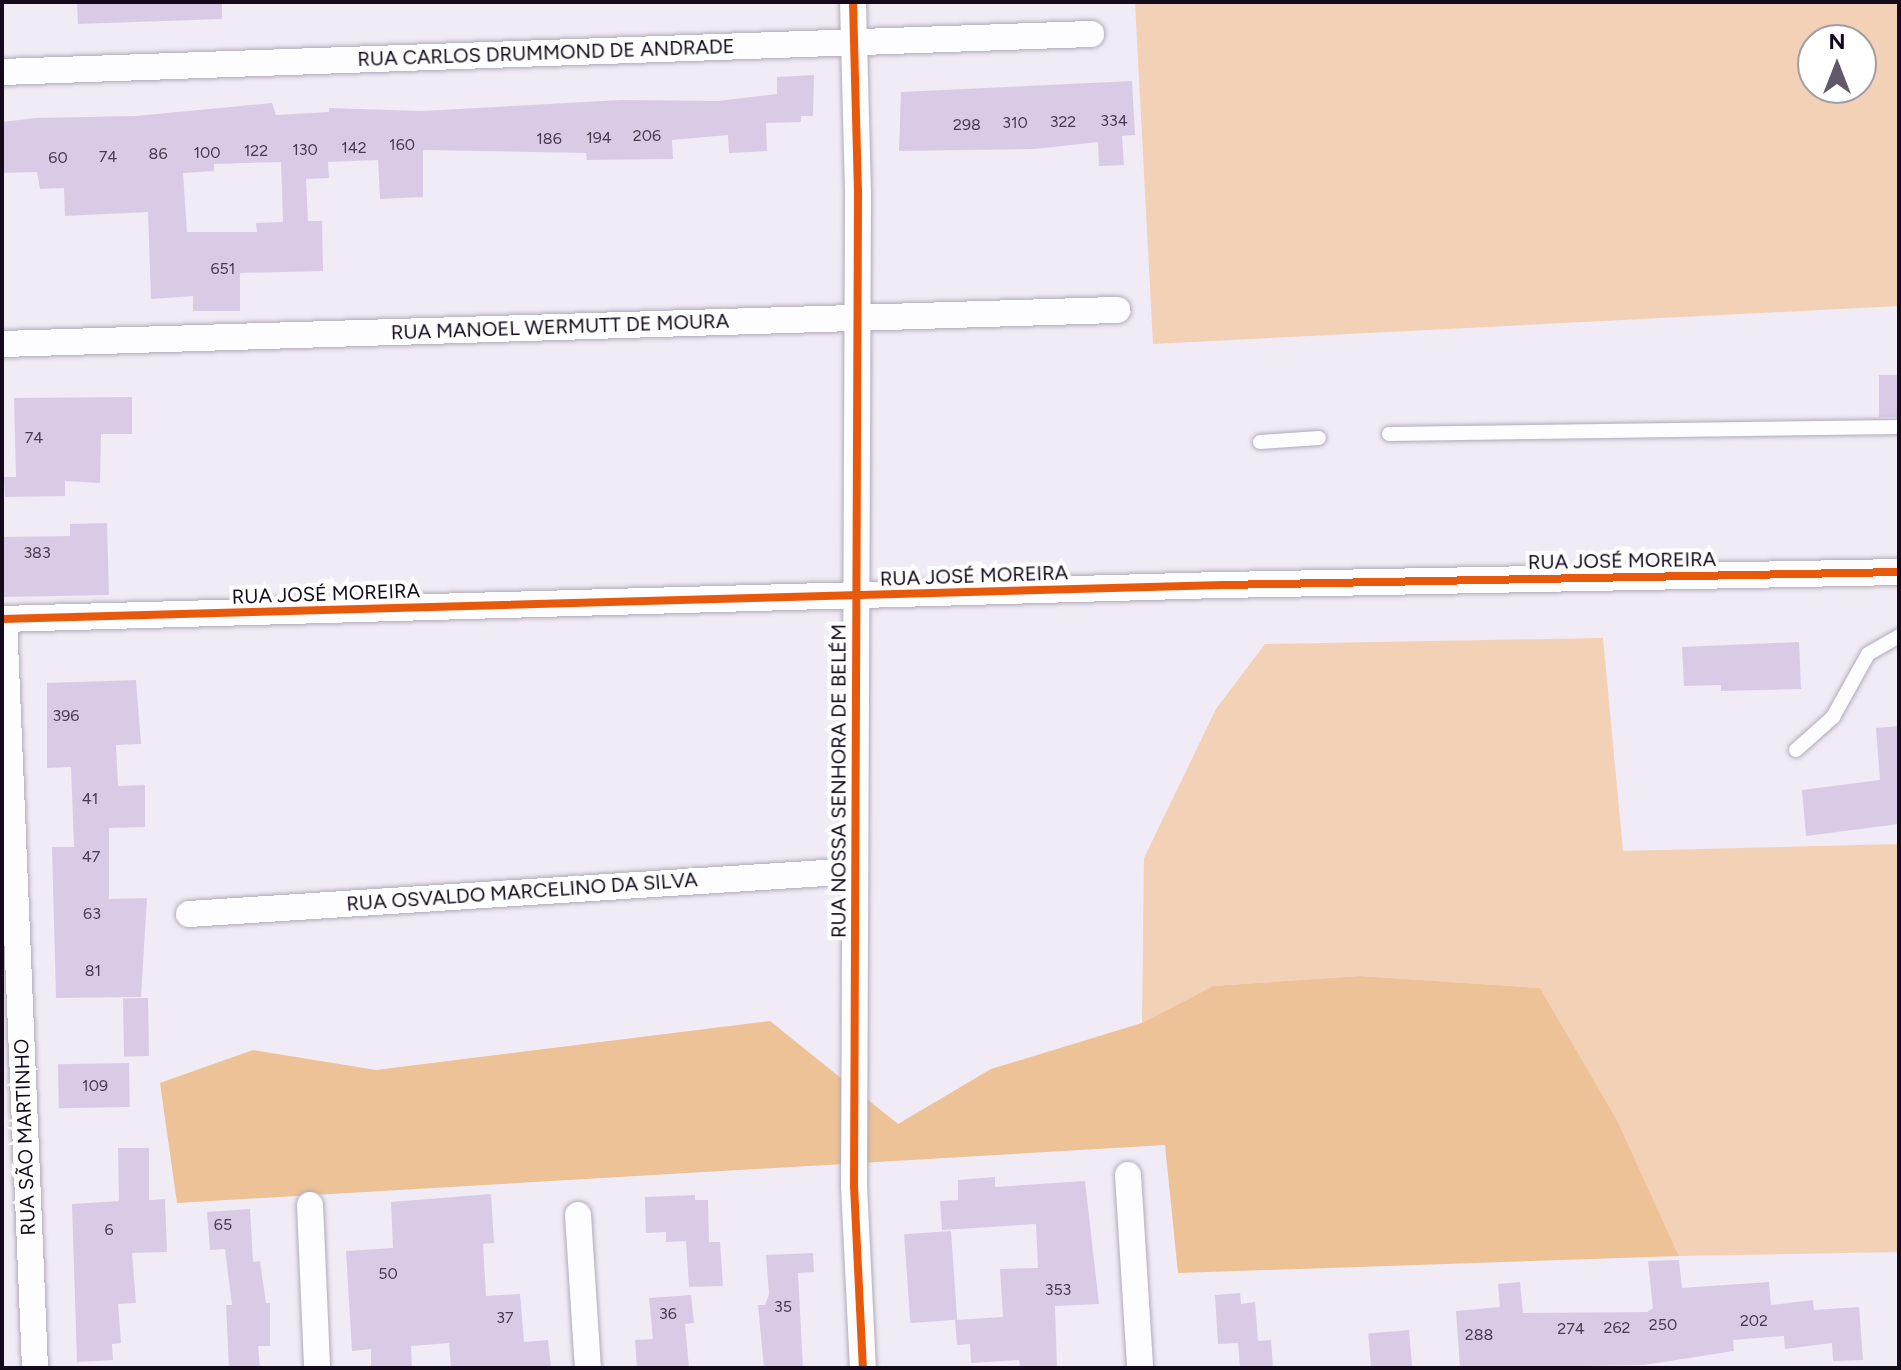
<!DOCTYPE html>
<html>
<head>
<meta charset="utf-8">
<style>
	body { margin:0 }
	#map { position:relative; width:1901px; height:1370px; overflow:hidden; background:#f1ebf6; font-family:Figtree,sans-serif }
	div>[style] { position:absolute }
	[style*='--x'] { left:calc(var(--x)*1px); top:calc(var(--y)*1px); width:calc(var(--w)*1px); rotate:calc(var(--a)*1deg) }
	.green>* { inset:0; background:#f2d1b6 }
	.forest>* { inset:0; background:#edc296 }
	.building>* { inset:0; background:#d9cbe5; transform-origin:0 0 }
	.roads { filter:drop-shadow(0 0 2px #b1aab8) drop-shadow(0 0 2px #b1aab8) }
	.lane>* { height:14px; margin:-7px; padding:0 7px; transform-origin:7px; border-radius:7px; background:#fdfcfe }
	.street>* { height:26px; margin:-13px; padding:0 13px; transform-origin:13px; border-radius:13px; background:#fdfcfe }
	.cycleway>* { height:8px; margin:-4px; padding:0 4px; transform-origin:4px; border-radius:4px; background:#e8590c }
	span { translate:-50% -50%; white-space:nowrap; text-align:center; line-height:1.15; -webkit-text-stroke:8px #fff; paint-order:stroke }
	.number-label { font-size:16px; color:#453a4e }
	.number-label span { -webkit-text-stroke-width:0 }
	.street-label { font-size:20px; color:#140a1c }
	.frame { position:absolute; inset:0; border:4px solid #140a1c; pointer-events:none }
	.north { position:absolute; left:1797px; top:24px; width:80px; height:80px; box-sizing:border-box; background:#fff; border:2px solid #a19da4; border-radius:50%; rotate:0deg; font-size:22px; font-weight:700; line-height:32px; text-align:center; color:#140a1c }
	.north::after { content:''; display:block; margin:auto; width:28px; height:36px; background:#615968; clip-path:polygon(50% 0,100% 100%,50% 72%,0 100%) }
</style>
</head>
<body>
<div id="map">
	<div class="green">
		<i style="clip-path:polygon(evenodd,1135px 2px,1899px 2px,1899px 306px,1153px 344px,1135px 2px,1813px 40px,1861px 40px,1861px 88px,1813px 88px,1813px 40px)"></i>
		<i style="clip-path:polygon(1603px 638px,1623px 851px,1899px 844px,1899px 1252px,1679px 1256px,1617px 1120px,1540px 988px,1360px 976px,1213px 986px,1142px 1023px,1144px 858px,1216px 709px,1265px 644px)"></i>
	</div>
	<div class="forest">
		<i style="clip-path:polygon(1360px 976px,1540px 988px,1617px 1120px,1679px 1256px,1178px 1273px,1165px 1145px,177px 1203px,160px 1083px,253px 1050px,376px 1070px,770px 1021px,898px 1124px,991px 1069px,1142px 1023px,1213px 986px)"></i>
	</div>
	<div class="building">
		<i style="clip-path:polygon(77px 2px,222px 2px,222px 19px,78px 24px)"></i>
		<i style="clip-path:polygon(evenodd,814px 75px,813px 116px,801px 116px,801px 122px,766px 123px,767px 151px,729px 153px,728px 135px,672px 140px,673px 159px,587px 160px,586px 153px,423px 150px,423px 197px,380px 199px,378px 160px,328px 162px,329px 178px,306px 179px,308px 221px,322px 221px,323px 271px,240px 273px,240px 311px,193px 311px,193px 296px,151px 299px,148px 212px,65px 216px,64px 188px,40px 189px,37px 172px,2px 173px,2px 122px,36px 118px,136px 116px,272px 103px,276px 115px,329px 112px,329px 108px,422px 111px,621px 100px,718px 101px,777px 94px,777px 77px,814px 75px,281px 162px,283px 222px,256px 223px,257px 232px,187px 232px,183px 173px,214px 171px,214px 164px,281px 162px)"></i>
		<i style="clip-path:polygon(1132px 81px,1135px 135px,1122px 136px,1124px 165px,1099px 166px,1098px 142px,1035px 149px,899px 151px,901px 92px)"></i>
		<i style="left:1899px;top:375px;width:42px;height:20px;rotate:90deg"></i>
		<i style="clip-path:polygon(132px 397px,132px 434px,101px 434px,100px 483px,65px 481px,65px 496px,5px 497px,4px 477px,16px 477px,14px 398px)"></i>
		<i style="clip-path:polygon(107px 523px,109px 595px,2px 597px,2px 537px,70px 536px,70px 524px)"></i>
		<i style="clip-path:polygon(1799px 642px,1801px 689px,1721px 691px,1721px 685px,1684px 686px,1682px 647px)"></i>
		<i style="clip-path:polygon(136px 680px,141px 744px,116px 745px,118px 786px,145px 785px,145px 827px,109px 828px,109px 899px,147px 898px,141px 997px,56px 998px,52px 847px,74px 847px,71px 767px,47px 768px,47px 683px)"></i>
		<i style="clip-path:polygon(1899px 726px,1899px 824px,1806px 836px,1802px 790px,1880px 780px,1876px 728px)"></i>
		<i style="left:148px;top:998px;width:58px;height:25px;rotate:89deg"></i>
		<i style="left:129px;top:1063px;width:44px;height:71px;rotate:89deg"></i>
		<i style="clip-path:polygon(118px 1148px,149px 1148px,149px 1200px,165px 1199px,167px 1252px,132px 1253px,136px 1303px,118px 1304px,121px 1343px,112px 1344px,113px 1360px,77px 1362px,72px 1204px,119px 1201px)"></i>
		<i style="clip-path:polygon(995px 1177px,995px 1187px,1085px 1181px,1099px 1304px,1055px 1306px,1057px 1368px,1020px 1368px,1019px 1360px,971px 1363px,970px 1344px,957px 1345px,955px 1320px,1003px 1317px,1000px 1269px,1038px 1268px,1036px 1224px,942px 1230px,940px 1201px,958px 1200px,958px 1180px)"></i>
		<i style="clip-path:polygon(491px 1194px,494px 1243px,483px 1244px,486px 1296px,520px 1294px,524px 1342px,548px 1340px,551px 1368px,451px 1368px,449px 1343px,411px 1346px,412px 1368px,371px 1368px,371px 1349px,352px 1351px,346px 1251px,393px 1248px,391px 1202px)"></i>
		<i style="clip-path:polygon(695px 1195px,695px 1200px,708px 1200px,709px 1242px,720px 1242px,723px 1286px,689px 1287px,686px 1241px,666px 1242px,666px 1232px,646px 1233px,645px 1197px)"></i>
		<i style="clip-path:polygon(250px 1209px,253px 1262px,260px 1261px,266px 1303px,270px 1303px,270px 1346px,258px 1346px,260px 1368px,229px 1368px,226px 1305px,232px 1305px,225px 1249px,210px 1250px,207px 1212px)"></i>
		<i style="left:951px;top:1231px;width:89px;height:47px;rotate:86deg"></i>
		<i style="clip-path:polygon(813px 1253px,814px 1272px,798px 1273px,803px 1368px,764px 1368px,758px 1305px,765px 1305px,769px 1294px,766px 1255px)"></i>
		<i style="clip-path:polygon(1679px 1260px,1682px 1288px,1769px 1282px,1771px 1305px,1813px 1300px,1814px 1310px,1859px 1307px,1863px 1360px,1833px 1361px,1832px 1343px,1785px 1349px,1784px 1336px,1733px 1340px,1734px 1351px,1644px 1365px,1460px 1368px,1456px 1311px,1500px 1307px,1498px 1284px,1520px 1282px,1523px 1313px,1647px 1312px,1653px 1308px,1648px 1261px)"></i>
		<i style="clip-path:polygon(1240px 1293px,1241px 1304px,1255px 1302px,1258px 1341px,1271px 1340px,1273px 1368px,1240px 1368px,1238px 1343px,1218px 1344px,1215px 1295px)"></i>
		<i style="clip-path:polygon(691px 1295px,694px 1323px,685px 1324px,689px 1368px,637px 1368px,635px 1340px,653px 1339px,649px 1298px)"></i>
		<i style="left:1409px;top:1330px;width:38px;height:41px;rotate:85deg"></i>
	</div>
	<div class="roads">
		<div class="lane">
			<i style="--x:1389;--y:434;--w:510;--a:-0.79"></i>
			<i style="--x:1260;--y:442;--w:59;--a:-3.9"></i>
			<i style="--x:1796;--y:750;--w:50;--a:-41.7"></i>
			<i style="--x:1833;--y:717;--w:72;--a:-60.9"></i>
			<i style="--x:1868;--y:654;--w:36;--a:-30"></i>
		</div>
		<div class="street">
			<i style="--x:853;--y:2;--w:191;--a:88.5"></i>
			<i style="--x:858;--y:193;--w:993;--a:90.23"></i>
			<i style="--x:854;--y:1186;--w:182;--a:87.2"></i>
			<i style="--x:2;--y:72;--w:1090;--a:-2"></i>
			<i style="--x:2;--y:344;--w:1116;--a:-1.75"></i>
			<i style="--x:2;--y:619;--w:1221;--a:-1.6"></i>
			<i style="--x:1223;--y:585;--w:676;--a:-1.1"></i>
			<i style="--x:4;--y:619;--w:750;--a:87.63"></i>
			<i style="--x:189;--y:914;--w:667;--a:-3.69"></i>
			<i style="--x:1128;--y:1175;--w:193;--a:86.4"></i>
			<i style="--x:310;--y:1205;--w:163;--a:87.5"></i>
			<i style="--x:578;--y:1215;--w:153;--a:86.3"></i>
		</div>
	</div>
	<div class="cycleway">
		<i style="--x:853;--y:2;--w:191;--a:88.5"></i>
		<i style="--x:858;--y:193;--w:993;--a:90.23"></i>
		<i style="--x:854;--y:1186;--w:182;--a:87.2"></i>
		<i style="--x:2;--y:619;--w:1221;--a:-1.6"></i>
		<i style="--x:1223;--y:585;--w:676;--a:-1.1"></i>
	</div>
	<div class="number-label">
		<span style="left:1114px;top:121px">334</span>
		<span style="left:1063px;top:122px">322</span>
		<span style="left:1015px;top:123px">310</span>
		<span style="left:967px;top:125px">298</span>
		<span style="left:647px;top:136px">206</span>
		<span style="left:599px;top:138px">194</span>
		<span style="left:549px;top:139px">186</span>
		<span style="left:402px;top:145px">160</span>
		<span style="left:354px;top:148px">142</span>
		<span style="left:305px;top:150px">130</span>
		<span style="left:256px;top:151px">122</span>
		<span style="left:207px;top:153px">100</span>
		<span style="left:158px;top:154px">86</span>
		<span style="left:108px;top:157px">74</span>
		<span style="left:58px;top:158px">60</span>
		<span style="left:223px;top:269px">651</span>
		<span style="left:34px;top:438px">74</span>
		<span style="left:37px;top:553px">383</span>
		<span style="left:66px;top:716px">396</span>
		<span style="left:90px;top:799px">41</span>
		<span style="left:91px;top:857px">47</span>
		<span style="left:92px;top:914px">63</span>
		<span style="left:93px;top:971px">81</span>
		<span style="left:95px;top:1086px">109</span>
		<span style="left:223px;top:1225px">65</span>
		<span style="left:109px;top:1230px">6</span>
		<span style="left:388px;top:1274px">50</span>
		<span style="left:1058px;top:1290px">353</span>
		<span style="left:783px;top:1307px">35</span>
		<span style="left:668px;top:1314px">36</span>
		<span style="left:505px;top:1318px">37</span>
		<span style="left:1754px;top:1321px">202</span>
		<span style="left:1663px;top:1325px">250</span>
		<span style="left:1617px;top:1328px">262</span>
		<span style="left:1571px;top:1329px">274</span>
		<span style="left:1479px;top:1335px">288</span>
	</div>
	<div class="street-label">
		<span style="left:546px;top:53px;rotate:-2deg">RUA CARLOS DRUMMOND DE ANDRADE</span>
		<span style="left:560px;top:327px;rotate:-2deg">RUA MANOEL WERMUTT DE MOURA</span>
		<span style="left:1622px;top:561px;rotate:-1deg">RUA JOSÉ MOREIRA</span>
		<span style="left:974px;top:576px;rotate:-2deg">RUA JOSÉ MOREIRA</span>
		<span style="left:326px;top:594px;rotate:-2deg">RUA JOSÉ MOREIRA</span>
		<span style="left:839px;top:781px;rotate:-90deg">RUA NOSSA SENHORA DE BELÉM</span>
		<span style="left:522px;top:892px;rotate:-4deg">RUA OSVALDO MARCELINO DA SILVA</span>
		<span style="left:25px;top:1137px;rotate:-92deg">RUA SÃO MARTINHO</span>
	</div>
	<div class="frame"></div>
	<div class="north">N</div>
</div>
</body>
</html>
